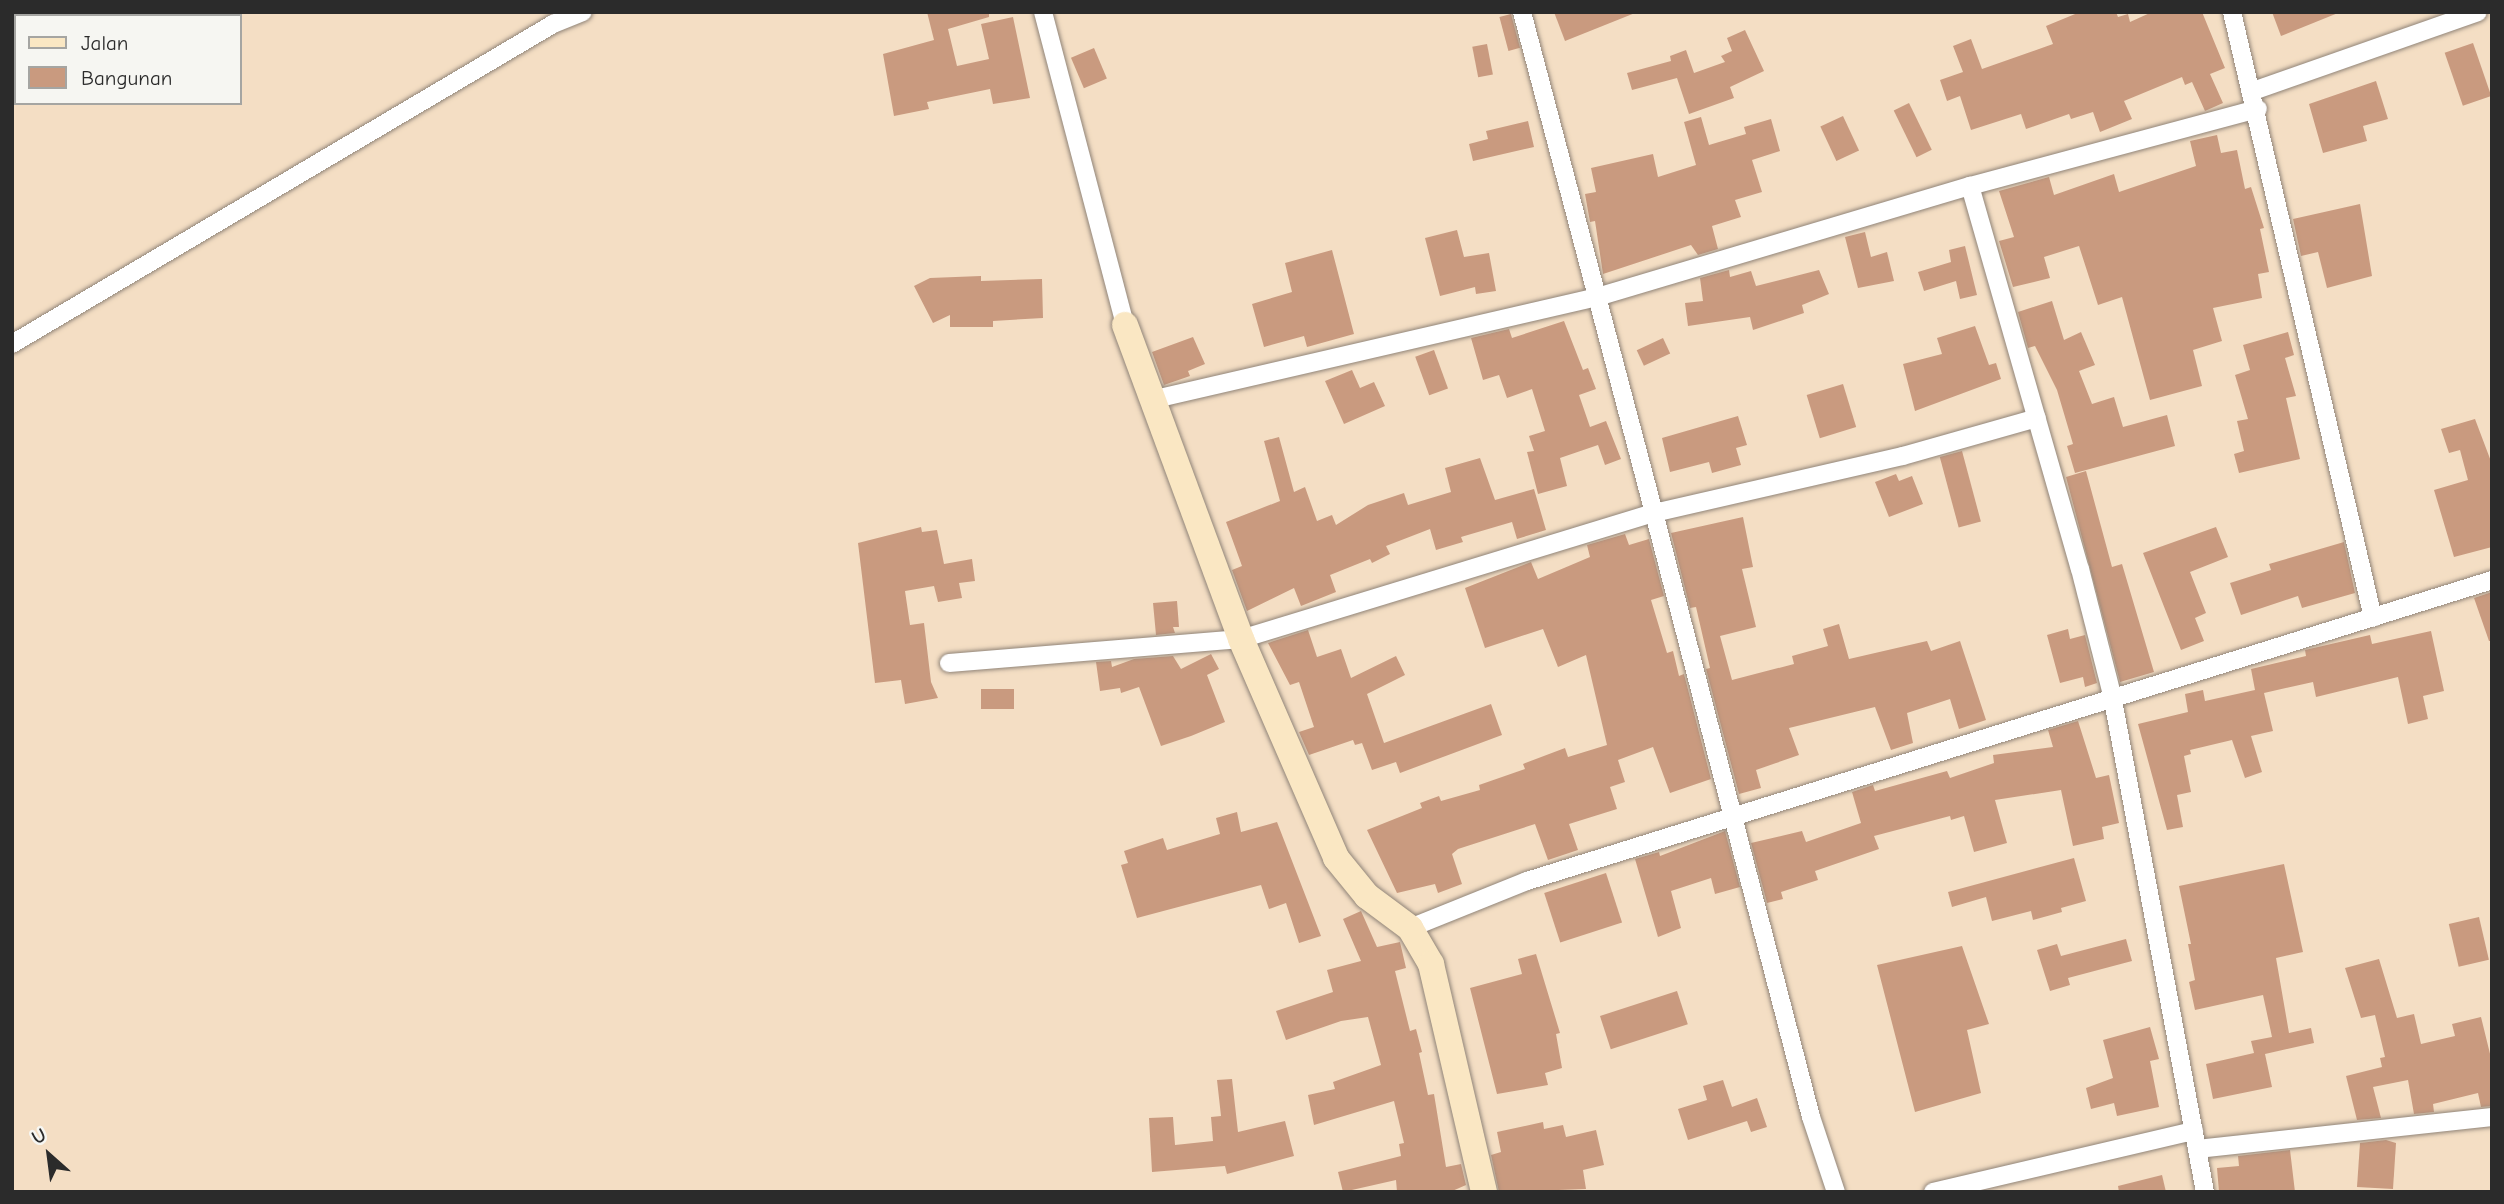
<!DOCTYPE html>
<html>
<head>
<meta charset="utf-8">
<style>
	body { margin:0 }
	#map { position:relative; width:2504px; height:1204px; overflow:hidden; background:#f4dec4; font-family:"Comic Neue",sans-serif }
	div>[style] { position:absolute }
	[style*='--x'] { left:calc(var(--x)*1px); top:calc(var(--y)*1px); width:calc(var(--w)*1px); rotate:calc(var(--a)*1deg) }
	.building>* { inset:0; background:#c99a7f; transform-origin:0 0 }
	.roads { filter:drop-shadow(0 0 2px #908478) drop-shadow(0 0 2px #908478) }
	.street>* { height:18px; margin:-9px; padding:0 9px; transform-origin:9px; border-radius:9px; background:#fff }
	.secondary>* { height:26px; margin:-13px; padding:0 13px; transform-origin:13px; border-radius:13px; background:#fae7c3 }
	span { translate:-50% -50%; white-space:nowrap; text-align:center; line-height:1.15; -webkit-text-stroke:5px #f6f6f2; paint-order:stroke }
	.frame { position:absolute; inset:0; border:14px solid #2b2b2b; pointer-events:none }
	.legend { position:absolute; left:14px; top:14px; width:228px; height:91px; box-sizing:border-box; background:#f6f6f2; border:2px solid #a5a5a2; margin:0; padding:9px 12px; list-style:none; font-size:21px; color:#2b2b2b }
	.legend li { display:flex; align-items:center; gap:14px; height:35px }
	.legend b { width:35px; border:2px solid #a5a5a2 }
	.north { position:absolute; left:14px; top:1120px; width:70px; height:70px; -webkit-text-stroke:5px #f6f6f2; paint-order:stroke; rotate:332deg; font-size:19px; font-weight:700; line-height:28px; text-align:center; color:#2b2b2b }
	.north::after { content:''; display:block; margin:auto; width:24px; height:32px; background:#2b2b2b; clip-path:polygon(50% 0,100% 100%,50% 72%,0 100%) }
</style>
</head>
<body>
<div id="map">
	<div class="building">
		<i style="clip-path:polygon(927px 12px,989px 12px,989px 17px,948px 29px,957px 66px,989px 59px,981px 24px,1013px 17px,1030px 98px,993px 104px,990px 89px,927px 102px,929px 109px,894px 116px,883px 54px,934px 40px)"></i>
		<i style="clip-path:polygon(1554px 12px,1635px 12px,1635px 13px,1565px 41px)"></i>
		<i style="clip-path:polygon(2080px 12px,2116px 12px,2118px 17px,2128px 14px,2130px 22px,2152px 12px,2202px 12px,2225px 68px,2210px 74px,2223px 103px,2205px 111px,2192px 82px,2185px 85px,2182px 77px,2124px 101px,2132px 119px,2100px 132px,2093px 112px,2071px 119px,2069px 114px,2026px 129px,2021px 114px,1971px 130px,1960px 96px,1947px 101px,1940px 80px,1963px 72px,1953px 46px,1971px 39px,1982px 69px,2053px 44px,2046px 26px)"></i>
		<i style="clip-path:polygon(2272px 12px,2338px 12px,2338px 13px,2281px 36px)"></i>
		<i style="left:1511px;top:14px;width:35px;height:12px;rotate:75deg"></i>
		<i style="clip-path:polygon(1745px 30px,1764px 71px,1730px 87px,1734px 98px,1689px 114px,1677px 78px,1632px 90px,1627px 73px,1671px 61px,1670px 56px,1686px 50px,1694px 73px,1725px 62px,1721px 56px,1732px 51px,1727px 38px)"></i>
		<i style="left:2473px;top:43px;width:56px;height:30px;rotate:71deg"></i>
		<i style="left:1487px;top:44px;width:31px;height:15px;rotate:79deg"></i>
		<i style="left:1094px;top:48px;width:33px;height:25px;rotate:67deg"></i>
		<i style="clip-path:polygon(2376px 81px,2388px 119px,2363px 126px,2367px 141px,2323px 153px,2309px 104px)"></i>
		<i style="left:1909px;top:103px;width:52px;height:17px;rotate:64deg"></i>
		<i style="left:1843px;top:116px;width:38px;height:25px;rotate:65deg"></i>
		<i style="clip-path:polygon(1701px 117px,1709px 145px,1746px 134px,1744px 127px,1771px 119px,1780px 151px,1752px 160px,1762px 192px,1735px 200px,1741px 217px,1712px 226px,1718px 249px,1698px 255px,1691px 245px,1603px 274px,1595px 221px,1590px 222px,1585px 194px,1596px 192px,1591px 168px,1653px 154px,1658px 177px,1696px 165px,1684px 122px)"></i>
		<i style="clip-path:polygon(1528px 121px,1534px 147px,1473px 161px,1469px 144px,1488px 139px,1486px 131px)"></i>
		<i style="clip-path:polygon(2217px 135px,2221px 153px,2237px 150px,2245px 189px,2251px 187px,2264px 228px,2260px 229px,2269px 272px,2258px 274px,2262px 298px,2213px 308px,2222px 341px,2193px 350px,2202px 386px,2150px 400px,2122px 297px,2098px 305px,2079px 246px,2044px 257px,2050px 278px,2013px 287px,1999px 241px,2014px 237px,1999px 191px,2049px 177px,2054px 195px,2114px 174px,2119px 192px,2196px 166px,2190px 141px)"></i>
		<i style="clip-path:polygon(2360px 204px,2372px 276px,2327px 288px,2318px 252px,2301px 256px,2293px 219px)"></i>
		<i style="clip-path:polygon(1457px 230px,1464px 257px,1489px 253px,1496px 291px,1476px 294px,1475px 287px,1440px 296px,1425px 238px)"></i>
		<i style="clip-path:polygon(1865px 232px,1871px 257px,1887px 252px,1894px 281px,1858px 288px,1845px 237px)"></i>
		<i style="clip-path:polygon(1965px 246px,1977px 295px,1960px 299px,1956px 281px,1924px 291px,1918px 272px,1951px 262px,1949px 250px)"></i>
		<i style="clip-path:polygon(1332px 250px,1354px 334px,1307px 347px,1304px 336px,1264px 347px,1252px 304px,1292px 292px,1285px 263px)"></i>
		<i style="clip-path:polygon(1729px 270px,1730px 277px,1751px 271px,1756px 286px,1819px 270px,1829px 294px,1802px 305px,1804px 313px,1753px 330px,1750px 317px,1688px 326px,1685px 303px,1703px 301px,1700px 278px)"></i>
		<i style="clip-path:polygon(981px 276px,981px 281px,1042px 279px,1043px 318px,993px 321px,993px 327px,950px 327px,950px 315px,933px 323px,914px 286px,930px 278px)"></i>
		<i style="clip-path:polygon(2052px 301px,2064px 340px,2081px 332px,2095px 365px,2079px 371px,2092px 404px,2114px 397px,2123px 427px,2167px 415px,2175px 446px,2075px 473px,2067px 446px,2073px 444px,2057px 390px,2035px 346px,2028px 348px,2018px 312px)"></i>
		<i style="clip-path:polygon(1564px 321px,1583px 370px,1588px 368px,1596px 389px,1579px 395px,1590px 427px,1606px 421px,1621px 459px,1605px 465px,1598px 445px,1560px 458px,1567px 486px,1538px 494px,1527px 452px,1534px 451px,1529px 436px,1545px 431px,1532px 389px,1507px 398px,1499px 375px,1483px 380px,1471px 338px,1509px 329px,1512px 338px)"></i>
		<i style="clip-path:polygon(1975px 326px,1989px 365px,1996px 363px,2001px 379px,1915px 411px,1903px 364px,1942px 354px,1937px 338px)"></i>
		<i style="clip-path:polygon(2288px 332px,2294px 355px,2285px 358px,2296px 396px,2286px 398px,2300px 459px,2239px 473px,2234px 454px,2244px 451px,2237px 421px,2248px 419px,2235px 375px,2250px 370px,2243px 345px)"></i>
		<i style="clip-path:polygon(1193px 337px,1205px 364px,1188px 371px,1190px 376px,1164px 385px,1152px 352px)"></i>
		<i style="left:1663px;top:338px;width:17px;height:29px;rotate:65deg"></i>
		<i style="left:1434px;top:350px;width:41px;height:20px;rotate:70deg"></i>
		<i style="clip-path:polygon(1352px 370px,1360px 388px,1374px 382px,1385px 406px,1344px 424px,1325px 381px)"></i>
		<i style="left:1843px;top:384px;width:45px;height:38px;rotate:73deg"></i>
		<i style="clip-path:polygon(1738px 416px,1747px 445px,1736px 448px,1741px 465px,1712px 473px,1709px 462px,1670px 472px,1662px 438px)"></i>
		<i style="clip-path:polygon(2475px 419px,2492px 464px,2492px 547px,2454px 557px,2434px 490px,2468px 480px,2460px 450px,2449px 453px,2441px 429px)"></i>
		<i style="clip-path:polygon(1279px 437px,1294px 492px,1305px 487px,1317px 521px,1332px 515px,1336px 525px,1368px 505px,1404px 493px,1408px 505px,1451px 492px,1445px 468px,1480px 458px,1495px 500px,1534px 489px,1546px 530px,1517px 539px,1512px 522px,1461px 537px,1463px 542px,1436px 550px,1430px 529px,1386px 546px,1390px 554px,1372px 563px,1370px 559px,1330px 575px,1336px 592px,1301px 606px,1294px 588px,1247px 611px,1232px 570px,1242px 566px,1226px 522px,1280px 501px,1264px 441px)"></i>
		<i style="left:1962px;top:451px;width:73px;height:23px;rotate:75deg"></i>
		<i style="clip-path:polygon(2086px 471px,2112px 567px,2122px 564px,2154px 672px,2120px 682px,2066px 477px)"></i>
		<i style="clip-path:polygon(1896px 474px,1899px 481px,1912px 476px,1923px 504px,1889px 517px,1875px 482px)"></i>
		<i style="clip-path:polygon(1743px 517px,1753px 567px,1742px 569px,1756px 627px,1720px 636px,1732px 680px,1794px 664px,1792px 656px,1828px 646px,1823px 629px,1839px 624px,1849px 659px,1927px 641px,1931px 651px,1960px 641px,1986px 720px,1959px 729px,1950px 699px,1907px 713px,1913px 743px,1891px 750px,1875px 707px,1789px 728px,1799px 755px,1756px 770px,1761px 788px,1739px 794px,1706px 669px,1710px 668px,1696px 607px,1690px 608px,1671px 533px)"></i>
		<i style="clip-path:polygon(921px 527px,922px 532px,937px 530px,944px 564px,972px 559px,975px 581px,959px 583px,962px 598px,938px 602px,934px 586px,905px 591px,910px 625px,924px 623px,931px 682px,938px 698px,905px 704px,901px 680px,875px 683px,858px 543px)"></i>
		<i style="clip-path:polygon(2216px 527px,2228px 557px,2190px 572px,2206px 613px,2195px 618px,2204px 641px,2181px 650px,2143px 553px)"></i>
		<i style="clip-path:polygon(1625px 534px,1629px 545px,1649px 539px,1664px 596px,1651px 600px,1667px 653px,1673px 651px,1679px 676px,1684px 674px,1711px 779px,1670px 793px,1653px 747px,1618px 760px,1625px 782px,1610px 787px,1617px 809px,1569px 824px,1578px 850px,1548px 860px,1535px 824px,1458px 849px,1452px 854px,1462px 884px,1438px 893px,1435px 884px,1397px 893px,1367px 830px,1422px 808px,1420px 803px,1439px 796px,1441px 801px,1480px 790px,1479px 785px,1525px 769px,1523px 764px,1565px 748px,1568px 757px,1607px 745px,1586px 655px,1558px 667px,1543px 629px,1485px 648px,1465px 588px,1531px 562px,1538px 579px,1590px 557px,1587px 545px)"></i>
		<i style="clip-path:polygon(2344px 542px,2355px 593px,2302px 608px,2298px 596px,2241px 615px,2230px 583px,2271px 570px,2269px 564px)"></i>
		<i style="clip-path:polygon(2492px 592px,2492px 641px,2489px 641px,2474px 598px)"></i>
		<i style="clip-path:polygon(1177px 601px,1179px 627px,1173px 627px,1175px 633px,1156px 635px,1153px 603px)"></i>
		<i style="clip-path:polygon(2068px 629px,2070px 639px,2085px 635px,2097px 683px,2085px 687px,2083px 677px,2060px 683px,2047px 635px)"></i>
		<i style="clip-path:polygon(1308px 630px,1317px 657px,1341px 649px,1351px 678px,1396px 656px,1405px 675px,1367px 694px,1384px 743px,1491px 704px,1502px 735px,1400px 773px,1396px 762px,1372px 770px,1362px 743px,1355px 745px,1353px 740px,1309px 755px,1299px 732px,1314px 727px,1299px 682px,1290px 685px,1268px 643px)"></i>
		<i style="clip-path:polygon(2431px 631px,2444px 691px,2423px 696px,2428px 719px,2408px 724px,2398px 677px,2316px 697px,2313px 682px,2264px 693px,2273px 731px,2251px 736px,2262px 772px,2245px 778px,2232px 740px,2190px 750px,2191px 754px,2184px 756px,2191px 792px,2177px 795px,2183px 827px,2167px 830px,2138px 724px,2188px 712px,2185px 694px,2203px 690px,2205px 701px,2255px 690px,2251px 669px,2306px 656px,2305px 650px,2370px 635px,2372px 644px)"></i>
		<i style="clip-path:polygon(1211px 654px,1219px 669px,1207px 675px,1225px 722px,1191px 736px,1161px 746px,1139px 687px,1121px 693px,1120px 688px,1100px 691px,1096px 662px,1111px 661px,1112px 667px,1134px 659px,1173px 656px,1181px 669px)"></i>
		<i style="left:1014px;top:689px;width:20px;height:33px;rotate:90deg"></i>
		<i style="clip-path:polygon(2078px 721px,2096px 778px,2109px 775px,2119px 823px,2102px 827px,2104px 839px,2073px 846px,2061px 790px,1995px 800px,2007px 843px,1974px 852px,1964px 816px,1951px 820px,1950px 816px,1874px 836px,1879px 849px,1815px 871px,1818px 880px,1781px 892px,1783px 899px,1767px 903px,1751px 843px,1802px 831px,1806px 842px,1861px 823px,1852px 792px,1873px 785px,1875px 791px,1947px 771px,1950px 778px,1994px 763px,1993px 755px,2053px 747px,2048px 730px)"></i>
		<i style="clip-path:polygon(1237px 812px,1241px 832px,1277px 822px,1321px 936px,1299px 943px,1286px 903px,1269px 909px,1261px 885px,1137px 918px,1121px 865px,1128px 863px,1124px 851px,1163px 838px,1167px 850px,1220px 834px,1216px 818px)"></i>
		<i style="clip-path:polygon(1725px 831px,1740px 887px,1715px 894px,1711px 878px,1671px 891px,1681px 928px,1658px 937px,1635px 859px,1659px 852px,1660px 856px)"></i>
		<i style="clip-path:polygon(2074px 858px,2086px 901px,2061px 908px,2062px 912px,2033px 920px,2031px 911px,1992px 921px,1986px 897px,1952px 907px,1948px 892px)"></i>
		<i style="clip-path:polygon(2284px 864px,2303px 952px,2276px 958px,2289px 1033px,2311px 1028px,2314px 1043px,2265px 1054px,2272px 1087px,2213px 1099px,2206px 1064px,2254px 1053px,2251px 1041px,2272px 1037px,2263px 995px,2195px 1010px,2189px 982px,2195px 980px,2188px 944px,2191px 944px,2179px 886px)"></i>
		<i style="left:1606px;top:873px;width:52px;height:65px;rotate:72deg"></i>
		<i style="clip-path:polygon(1361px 911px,1377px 947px,1400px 942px,1406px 968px,1395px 971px,1410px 1031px,1416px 1029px,1422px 1052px,1419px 1053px,1428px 1095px,1434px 1094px,1446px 1167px,1461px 1164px,1466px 1185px,1450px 1192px,1397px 1192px,1396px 1180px,1343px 1192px,1338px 1172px,1401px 1156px,1399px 1144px,1404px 1143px,1394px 1101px,1314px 1125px,1308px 1095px,1335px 1089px,1333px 1082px,1381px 1065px,1368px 1017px,1341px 1021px,1286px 1040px,1276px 1011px,1333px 992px,1327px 970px,1361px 961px,1343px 919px)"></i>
		<i style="left:2479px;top:917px;width:44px;height:31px;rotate:77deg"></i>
		<i style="clip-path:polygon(2126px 939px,2132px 961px,2068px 978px,2070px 985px,2050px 991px,2037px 950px,2057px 944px,2061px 956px)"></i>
		<i style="clip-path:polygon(1962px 946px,1989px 1024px,1967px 1030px,1981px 1093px,1915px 1112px,1877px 965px)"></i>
		<i style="clip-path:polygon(1536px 954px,1560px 1033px,1556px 1034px,1562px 1068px,1545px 1073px,1548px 1085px,1497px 1094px,1470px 988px,1522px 974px,1518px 959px)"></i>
		<i style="clip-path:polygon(2379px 959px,2397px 1018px,2414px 1014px,2421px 1044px,2455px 1036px,2452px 1024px,2481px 1017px,2492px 1062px,2492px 1106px,2481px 1107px,2478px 1093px,2433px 1104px,2434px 1112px,2414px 1114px,2408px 1080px,2373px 1087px,2381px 1118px,2357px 1120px,2346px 1076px,2382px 1067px,2380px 1058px,2385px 1057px,2375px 1015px,2361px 1018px,2345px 968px)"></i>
		<i style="left:1677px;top:991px;width:35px;height:81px;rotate:72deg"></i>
		<i style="clip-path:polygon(2150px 1027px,2159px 1059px,2150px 1061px,2159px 1107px,2117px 1116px,2114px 1103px,2091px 1109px,2086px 1088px,2113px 1078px,2103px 1040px)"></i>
		<i style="clip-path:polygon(1232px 1079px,1238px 1132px,1285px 1121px,1294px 1156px,1227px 1174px,1225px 1166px,1152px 1172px,1149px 1118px,1173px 1117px,1175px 1145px,1213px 1141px,1211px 1117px,1221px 1116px,1217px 1080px)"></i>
		<i style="clip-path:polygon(1723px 1080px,1732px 1107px,1757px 1098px,1767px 1127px,1751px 1132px,1747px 1121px,1688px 1140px,1678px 1109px,1707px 1100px,1703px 1086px)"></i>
		<i style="clip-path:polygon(1543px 1122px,1544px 1129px,1563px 1125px,1566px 1137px,1596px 1130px,1604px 1165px,1583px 1170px,1586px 1189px,1499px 1192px,1491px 1155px,1501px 1152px,1497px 1132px)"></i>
		<i style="clip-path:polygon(2386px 1140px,2396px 1143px,2393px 1189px,2357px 1187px,2360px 1143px)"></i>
		<i style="clip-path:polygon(2290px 1150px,2295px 1192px,2219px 1192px,2217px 1168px,2239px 1166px,2238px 1156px)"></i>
		<i style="clip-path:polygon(2162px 1175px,2166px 1192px,2119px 1192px,2118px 1186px)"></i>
	</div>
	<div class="roads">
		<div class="street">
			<i style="--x:1043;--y:12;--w:324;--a:75.3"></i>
			<i style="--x:1522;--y:12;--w:518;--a:75.24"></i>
			<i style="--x:1654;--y:513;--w:255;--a:-12.9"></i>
			<i style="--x:1903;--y:456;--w:139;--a:-15.8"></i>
			<i style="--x:2232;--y:12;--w:622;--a:76.9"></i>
			<i style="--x:2253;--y:91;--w:238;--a:-19.3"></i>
			<i style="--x:1970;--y:186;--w:398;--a:74"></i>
			<i style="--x:2080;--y:569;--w:130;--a:75.7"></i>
			<i style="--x:2112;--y:695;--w:506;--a:79.4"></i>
			<i style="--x:12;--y:344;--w:629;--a:-30.6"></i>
			<i style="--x:553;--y:24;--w:32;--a:-22"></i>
			<i style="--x:1151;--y:400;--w:458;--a:-13"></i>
			<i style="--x:1597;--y:297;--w:389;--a:-16.6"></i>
			<i style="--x:1970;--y:186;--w:298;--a:-15"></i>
			<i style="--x:949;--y:663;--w:293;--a:-4.7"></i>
			<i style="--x:1241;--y:639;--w:432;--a:-17"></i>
			<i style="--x:1654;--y:513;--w:624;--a:75.43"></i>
			<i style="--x:1811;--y:1117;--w:79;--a:71.6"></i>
			<i style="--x:1410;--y:928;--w:126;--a:-21.9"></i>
			<i style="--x:1527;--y:881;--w:1011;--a:-17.32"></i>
			<i style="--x:2197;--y:1149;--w:297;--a:-6.2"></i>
			<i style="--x:1933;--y:1192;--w:268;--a:-13.2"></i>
		</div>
		<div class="secondary">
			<i style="--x:1125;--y:325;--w:335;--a:69.7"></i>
			<i style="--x:1241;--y:639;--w:239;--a:66.5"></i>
			<i style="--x:1336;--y:858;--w:49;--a:50.8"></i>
			<i style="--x:1367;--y:896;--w:54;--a:36.7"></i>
			<i style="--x:1410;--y:928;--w:42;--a:59.7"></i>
			<i style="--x:1431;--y:964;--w:234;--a:76.9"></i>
		</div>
	</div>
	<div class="frame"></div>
	<ul class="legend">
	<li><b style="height:9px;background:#fae7c3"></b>Jalan</li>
	<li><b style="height:19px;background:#c99a7f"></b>Bangunan</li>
	</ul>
	<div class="north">U</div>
</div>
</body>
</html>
